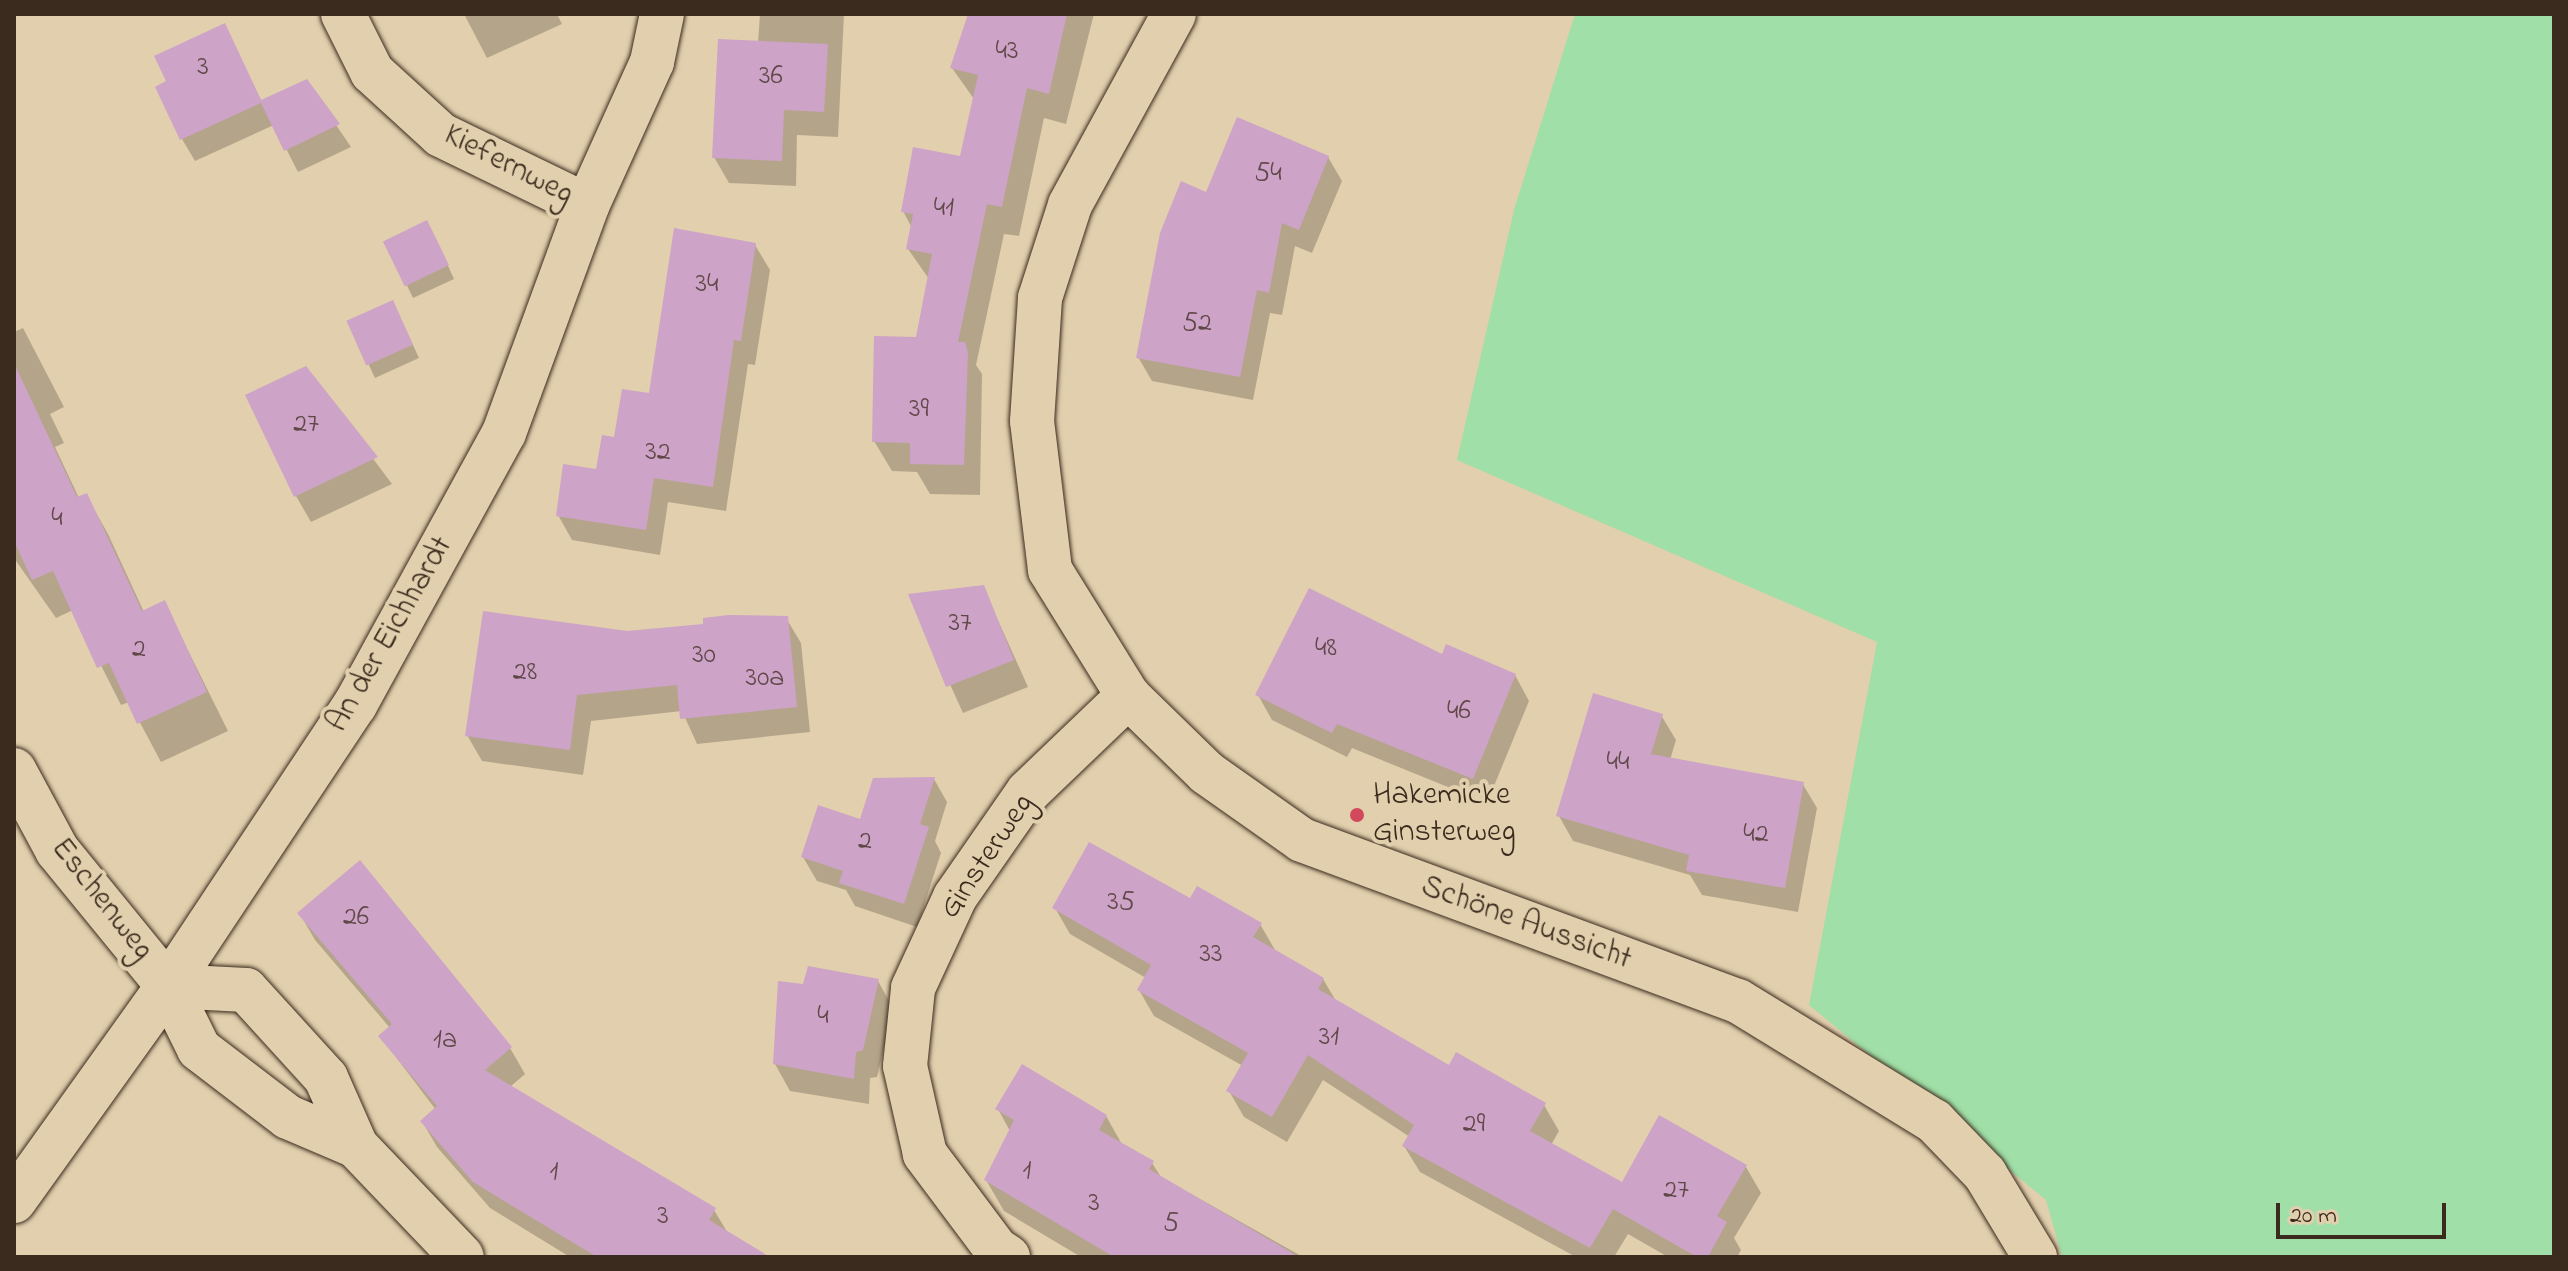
<!DOCTYPE html>
<html>
<head>
<meta charset="utf-8">
<style>
	body { margin:0 }
	#map { position:relative; width:2568px; height:1271px; overflow:hidden; background:#e2cfad; font-family:"Indie Flower",sans-serif }
	div>[style] { position:absolute }
	[style*='--x'] { left:calc(var(--x)*1px); top:calc(var(--y)*1px); width:calc(var(--w)*1px); rotate:calc(var(--a)*1deg) }
	.green>* { inset:0; background:#a0dfa7 }
	.shadow>* { inset:0; background:#0003 }
	.building>* { inset:0; background:#cda3c7; transform-origin:0 0 }
	.roads { filter:drop-shadow(0 0 2px #3b2a1e) drop-shadow(0 0 2px #3b2a1e) }
	.minor>* { height:44px; margin:-22px; padding:0 22px; transform-origin:22px; border-radius:22px; background:#e2cfad }
	.dots>* { width:22px; height:22px; translate:-50% -50%; box-sizing:border-box; border:4px solid #e2cfad; border-radius:50% }
	span { translate:-50% -50%; white-space:nowrap; text-align:center; line-height:1.15; -webkit-text-stroke:8px #e2cfad; paint-order:stroke }
	.number-label { font-size:28px; color:#604848 }
	.number-label span { -webkit-text-stroke-width:0 }
	.street-label { font-size:32px; color:#3b2a1e }
	.poi-label { font-size:32px; color:#3b2a1e }
	.left { translate:0 -50%; text-align:left }
	.frame { position:absolute; inset:0; border:16px solid #3b2a1e; pointer-events:none }
	.scale { position:absolute; left:2276px; top:1203px; width:170px; height:36px; box-sizing:border-box; border:4px solid #3b2a1e; border-top:0; padding-left:10px; font-size:24px; line-height:28px; white-space:nowrap; color:#3b2a1e; -webkit-text-stroke:6px #e2cfad; paint-order:stroke }
</style>
</head>
<body>
<div id="map">
	<div class="green">
		<i style="clip-path:polygon(1575px 14px,2554px 14px,2554px 1257px,2062px 1257px,2046px 1200px,1809px 1005px,1877px 642px,1457px 460px,1514px 210px)"></i>
	</div>
	<div class="shadow">
		<i style="clip-path:polygon(464px 14px,557px 14px,562px 24px,487px 58px)"></i>
		<i style="clip-path:polygon(760px 14px,844px 14px,838px 137px,797px 135px,796px 186px,729px 183px,714px 157px,758px 43px)"></i>
		<i style="clip-path:polygon(969px 14px,1094px 14px,1066px 124px,1044px 118px,1019px 236px,1004px 234px,976px 365px,982px 374px,980px 495px,930px 494px,917px 472px,892px 471px,874px 441px,917px 339px,929px 279px,908px 249px,912px 228px,903px 211px,962px 159px,974px 99px,952px 68px)"></i>
		<i style="clip-path:polygon(224px 26px,262px 102px,306px 81px,351px 147px,298px 172px,274px 125px,195px 161px,182px 139px,169px 82px)"></i>
		<i style="clip-path:polygon(1328px 157px,1342px 181px,1312px 253px,1295px 246px,1282px 315px,1270px 313px,1253px 400px,1152px 381px,1138px 357px,1207px 194px)"></i>
		<i style="clip-path:polygon(434px 235px,454px 279px,413px 298px,386px 242px)"></i>
		<i style="clip-path:polygon(755px 245px,770px 270px,755px 365px,748px 364px,726px 511px,668px 502px,660px 555px,572px 540px,558px 515px,598px 472px)"></i>
		<i style="clip-path:polygon(399px 315px,419px 358px,375px 378px,349px 322px)"></i>
		<i style="clip-path:polygon(23px 328px,64px 407px,50px 414px,64px 443px,55px 447px,79px 498px,86px 495px,108px 534px,144px 612px,164px 602px,228px 731px,161px 762px,129px 702px,121px 705px,73px 610px,56px 618px,14px 558px,14px 332px)"></i>
		<i style="clip-path:polygon(305px 368px,392px 484px,311px 522px,296px 496px)"></i>
		<i style="clip-path:polygon(983px 587px,1028px 687px,963px 713px,910px 596px)"></i>
		<i style="clip-path:polygon(786px 618px,801px 643px,810px 732px,697px 744px,682px 711px,591px 721px,583px 775px,482px 761px,467px 735px,627px 633px)"></i>
		<i style="clip-path:polygon(1443px 657px,1515px 675px,1529px 701px,1487px 803px,1352px 748px,1347px 757px,1272px 720px,1258px 695px)"></i>
		<i style="clip-path:polygon(1661px 715px,1676px 740px,1670px 760px,1802px 783px,1817px 808px,1798px 912px,1702px 895px,1690px 875px,1573px 841px,1559px 816px)"></i>
		<i style="clip-path:polygon(934px 779px,947px 802px,935px 841px,941px 853px,917px 927px,855px 906px,846px 890px,817px 881px,803px 857px)"></i>
		<i style="clip-path:polygon(1191px 901px,1260px 924px,1275px 950px,1323px 979px,1336px 1001px,1449px 1067px,1544px 1105px,1559px 1131px,1551px 1145px,1623px 1185px,1746px 1167px,1761px 1193px,1734px 1238px,1741px 1250px,1737px 1257px,1668px 1257px,1628px 1234px,1614px 1257px,1576px 1257px,1420px 1172px,1404px 1146px,1410px 1137px,1323px 1080px,1287px 1142px,1244px 1117px,1229px 1091px,1243px 1066px,1154px 1016px,1139px 990px,1146px 978px,1070px 934px,1055px 908px)"></i>
		<i style="clip-path:polygon(300px 914px,510px 1048px,525px 1074px,510px 1087px,714px 1210px,729px 1235px,753px 1257px,570px 1257px,490px 1208px,437px 1147px,422px 1121px,436px 1110px,380px 1036px,390px 1028px,315px 940px)"></i>
		<i style="clip-path:polygon(878px 981px,893px 1008px,877px 1077px,870px 1078px,869px 1104px,790px 1091px,775px 1064px)"></i>
		<i style="clip-path:polygon(998px 1109px,1106px 1116px,1123px 1146px,1152px 1163px,1161px 1177px,1303px 1257px,1081px 1257px,1004px 1211px,986px 1180px,1010px 1131px)"></i>
	</div>
	<div class="building">
		<i style="clip-path:polygon(968px 14px,1067px 14px,1049px 94px,1027px 88px,1002px 207px,987px 204px,958px 342px,965px 342px,968px 353px,964px 465px,910px 464px,910px 443px,872px 442px,874px 336px,916px 337px,932px 254px,906px 249px,913px 214px,901px 212px,913px 147px,960px 156px,978px 75px,950px 68px)"></i>
		<i style="clip-path:polygon(225px 23px,261px 100px,307px 79px,340px 124px,284px 151px,261px 103px,180px 140px,155px 87px,166px 81px,154px 56px)"></i>
		<i style="clip-path:polygon(718px 39px,828px 44px,824px 112px,784px 110px,782px 161px,712px 158px)"></i>
		<i style="clip-path:polygon(1237px 117px,1329px 156px,1299px 230px,1282px 223px,1269px 293px,1257px 290px,1240px 377px,1136px 358px,1160px 233px,1181px 181px,1206px 192px)"></i>
		<i style="left:427px;top:220px;width:50px;height:49px;rotate:64deg"></i>
		<i style="clip-path:polygon(674px 228px,756px 243px,741px 341px,734px 340px,713px 487px,654px 478px,646px 530px,556px 516px,563px 464px,596px 469px,602px 435px,614px 437px,622px 389px,649px 393px)"></i>
		<i style="left:393px;top:300px;width:49px;height:51px;rotate:66deg"></i>
		<i style="clip-path:polygon(14px 363px,77px 497px,87px 493px,142px 611px,165px 600px,207px 692px,137px 724px,109px 663px,97px 668px,53px 571px,32px 580px,14px 541px)"></i>
		<i style="clip-path:polygon(306px 366px,378px 457px,294px 497px,245px 395px)"></i>
		<i style="clip-path:polygon(984px 585px,1014px 660px,946px 687px,908px 594px)"></i>
		<i style="clip-path:polygon(1309px 588px,1442px 654px,1446px 644px,1516px 674px,1473px 779px,1337px 724px,1332px 733px,1255px 695px)"></i>
		<i style="clip-path:polygon(483px 611px,627px 631px,703px 624px,703px 618px,729px 615px,788px 616px,797px 707px,680px 719px,677px 685px,577px 695px,570px 750px,465px 736px)"></i>
		<i style="clip-path:polygon(1593px 693px,1663px 714px,1651px 754px,1804px 782px,1785px 888px,1686px 871px,1689px 855px,1556px 816px)"></i>
		<i style="clip-path:polygon(935px 777px,920px 824px,929px 827px,904px 904px,839px 883px,843px 871px,801px 857px,818px 805px,860px 819px,873px 778px)"></i>
		<i style="clip-path:polygon(1089px 842px,1190px 898px,1197px 886px,1262px 923px,1253px 937px,1324px 978px,1318px 989px,1449px 1065px,1456px 1052px,1546px 1103px,1530px 1131px,1622px 1182px,1659px 1115px,1747px 1165px,1717px 1216px,1727px 1222px,1708px 1257px,1697px 1257px,1613px 1209px,1590px 1248px,1402px 1146px,1414px 1125px,1308px 1055px,1272px 1117px,1226px 1091px,1248px 1053px,1137px 990px,1151px 965px,1052px 908px)"></i>
		<i style="clip-path:polygon(360px 860px,512px 1047px,485px 1070px,716px 1208px,709px 1220px,770px 1257px,597px 1257px,473px 1182px,420px 1121px,437px 1106px,378px 1036px,392px 1024px,297px 913px)"></i>
		<i style="clip-path:polygon(808px 966px,879px 979px,863px 1050px,856px 1052px,854px 1079px,773px 1064px,778px 981px,803px 984px)"></i>
		<i style="clip-path:polygon(1022px 1064px,1107px 1115px,1099px 1130px,1154px 1161px,1149px 1169px,1299px 1257px,1114px 1257px,984px 1180px,1014px 1120px,995px 1109px)"></i>
	</div>
	<div class="roads">
		<div class="minor">
			<i style="--x:343;--y:14;--w:65;--a:63.4"></i>
			<i style="--x:372;--y:72;--w:93;--a:42.4"></i>
			<i style="--x:441;--y:135;--w:162;--a:25.9"></i>
			<i style="--x:1174;--y:14;--w:217;--a:118.6"></i>
			<i style="--x:1070;--y:205;--w:98;--a:107.9"></i>
			<i style="--x:1040;--y:298;--w:123;--a:93.7"></i>
			<i style="--x:1032;--y:421;--w:150;--a:83.1"></i>
			<i style="--x:1050;--y:570;--w:148;--a:58.2"></i>
			<i style="--x:1128;--y:696;--w:110;--a:44.3"></i>
			<i style="--x:1207;--y:773;--w:116;--a:35.2"></i>
			<i style="--x:1302;--y:840;--w:465;--a:20.3"></i>
			<i style="--x:1738;--y:1001;--w:230;--a:31.5"></i>
			<i style="--x:1934;--y:1121;--w:74;--a:46.1"></i>
			<i style="--x:1985;--y:1174;--w:97;--a:58.9"></i>
			<i style="--x:14;--y:770;--w:91;--a:61.7"></i>
			<i style="--x:57;--y:850;--w:176;--a:50.8"></i>
			<i style="--x:168;--y:986;--w:70;--a:63.8"></i>
			<i style="--x:199;--y:1049;--w:112;--a:37.4"></i>
			<i style="--x:288;--y:1117;--w:74;--a:23.1"></i>
			<i style="--x:168;--y:986;--w:78;--a:2.9"></i>
			<i style="--x:246;--y:990;--w:119;--a:47.7"></i>
			<i style="--x:326;--y:1078;--w:74;--a:66.2"></i>
			<i style="--x:356;--y:1146;--w:153;--a:46.3"></i>
			<i style="--x:14;--y:1201;--w:264;--a:-54.4"></i>
			<i style="--x:168;--y:986;--w:338;--a:-56.4"></i>
			<i style="--x:355;--y:705;--w:310;--a:-61.3"></i>
			<i style="--x:504;--y:433;--w:242;--a:-69.9"></i>
			<i style="--x:587;--y:206;--w:158;--a:-65.7"></i>
			<i style="--x:652;--y:62;--w:49;--a:-78.2"></i>
			<i style="--x:1008;--y:1257;--w:14;--a:-146"></i>
			<i style="--x:996;--y:1249;--w:119;--a:-126.8"></i>
			<i style="--x:925;--y:1154;--w:90;--a:-102.8"></i>
			<i style="--x:905;--y:1066;--w:78;--a:-84.1"></i>
			<i style="--x:913;--y:988;--w:100;--a:-65.2"></i>
			<i style="--x:955;--y:897;--w:128;--a:-55.2"></i>
			<i style="--x:1028;--y:792;--w:139;--a:-43.8"></i>
		</div>
	</div>
	<div class="dots">
		<i style="left:1357px;top:815px;background:#d1495b"></i>
	</div>
	<div class="number-label">
		<span style="left:1007px;top:52px">43</span>
		<span style="left:203px;top:68px">3</span>
		<span style="left:771px;top:77px">36</span>
		<span style="left:1268px;top:174px">54</span>
		<span style="left:944px;top:209px">41</span>
		<span style="left:707px;top:285px">34</span>
		<span style="left:1197px;top:324px">52</span>
		<span style="left:919px;top:410px">39</span>
		<span style="left:306px;top:425px">27</span>
		<span style="left:658px;top:453px">32</span>
		<span style="left:57px;top:519px">4</span>
		<span style="left:960px;top:624px">37</span>
		<span style="left:1326px;top:649px">48</span>
		<span style="left:139px;top:650px">2</span>
		<span style="left:704px;top:656px">30</span>
		<span style="left:525px;top:673px">28</span>
		<span style="left:765px;top:679px">30a</span>
		<span style="left:1459px;top:712px">46</span>
		<span style="left:1618px;top:763px">44</span>
		<span style="left:1756px;top:835px">42</span>
		<span style="left:865px;top:842px">2</span>
		<span style="left:1121px;top:903px">35</span>
		<span style="left:356px;top:918px">26</span>
		<span style="left:1211px;top:955px">33</span>
		<span style="left:823px;top:1017px">4</span>
		<span style="left:1329px;top:1038px">31</span>
		<span style="left:445px;top:1041px">1a</span>
		<span style="left:1474px;top:1125px">29</span>
		<span style="left:1027px;top:1172px">1</span>
		<span style="left:554px;top:1173px">1</span>
		<span style="left:1676px;top:1191px">27</span>
		<span style="left:1094px;top:1204px">3</span>
		<span style="left:663px;top:1217px">3</span>
		<span style="left:1171px;top:1224px">5</span>
	</div>
	<div class="street-label">
		<span style="left:508px;top:166px;rotate:27deg">Kiefernweg</span>
		<span style="left:391px;top:635px;rotate:-60deg">An der Eichhardt</span>
		<span style="left:988px;top:857px;rotate:-56deg">Ginsterweg</span>
		<span style="left:101px;top:900px;rotate:52deg">Eschenweg</span>
		<span style="left:1526px;top:924px;rotate:20deg">Schöne Aussicht</span>
	</div>
	<div class="poi-label">
		<span class="left" style="left:1373px;top:815px">Hakemicke<br>Ginsterweg</span>
	</div>
	<div class="frame"></div>
	<div class="scale">20 m</div>
</div>
</body>
</html>
